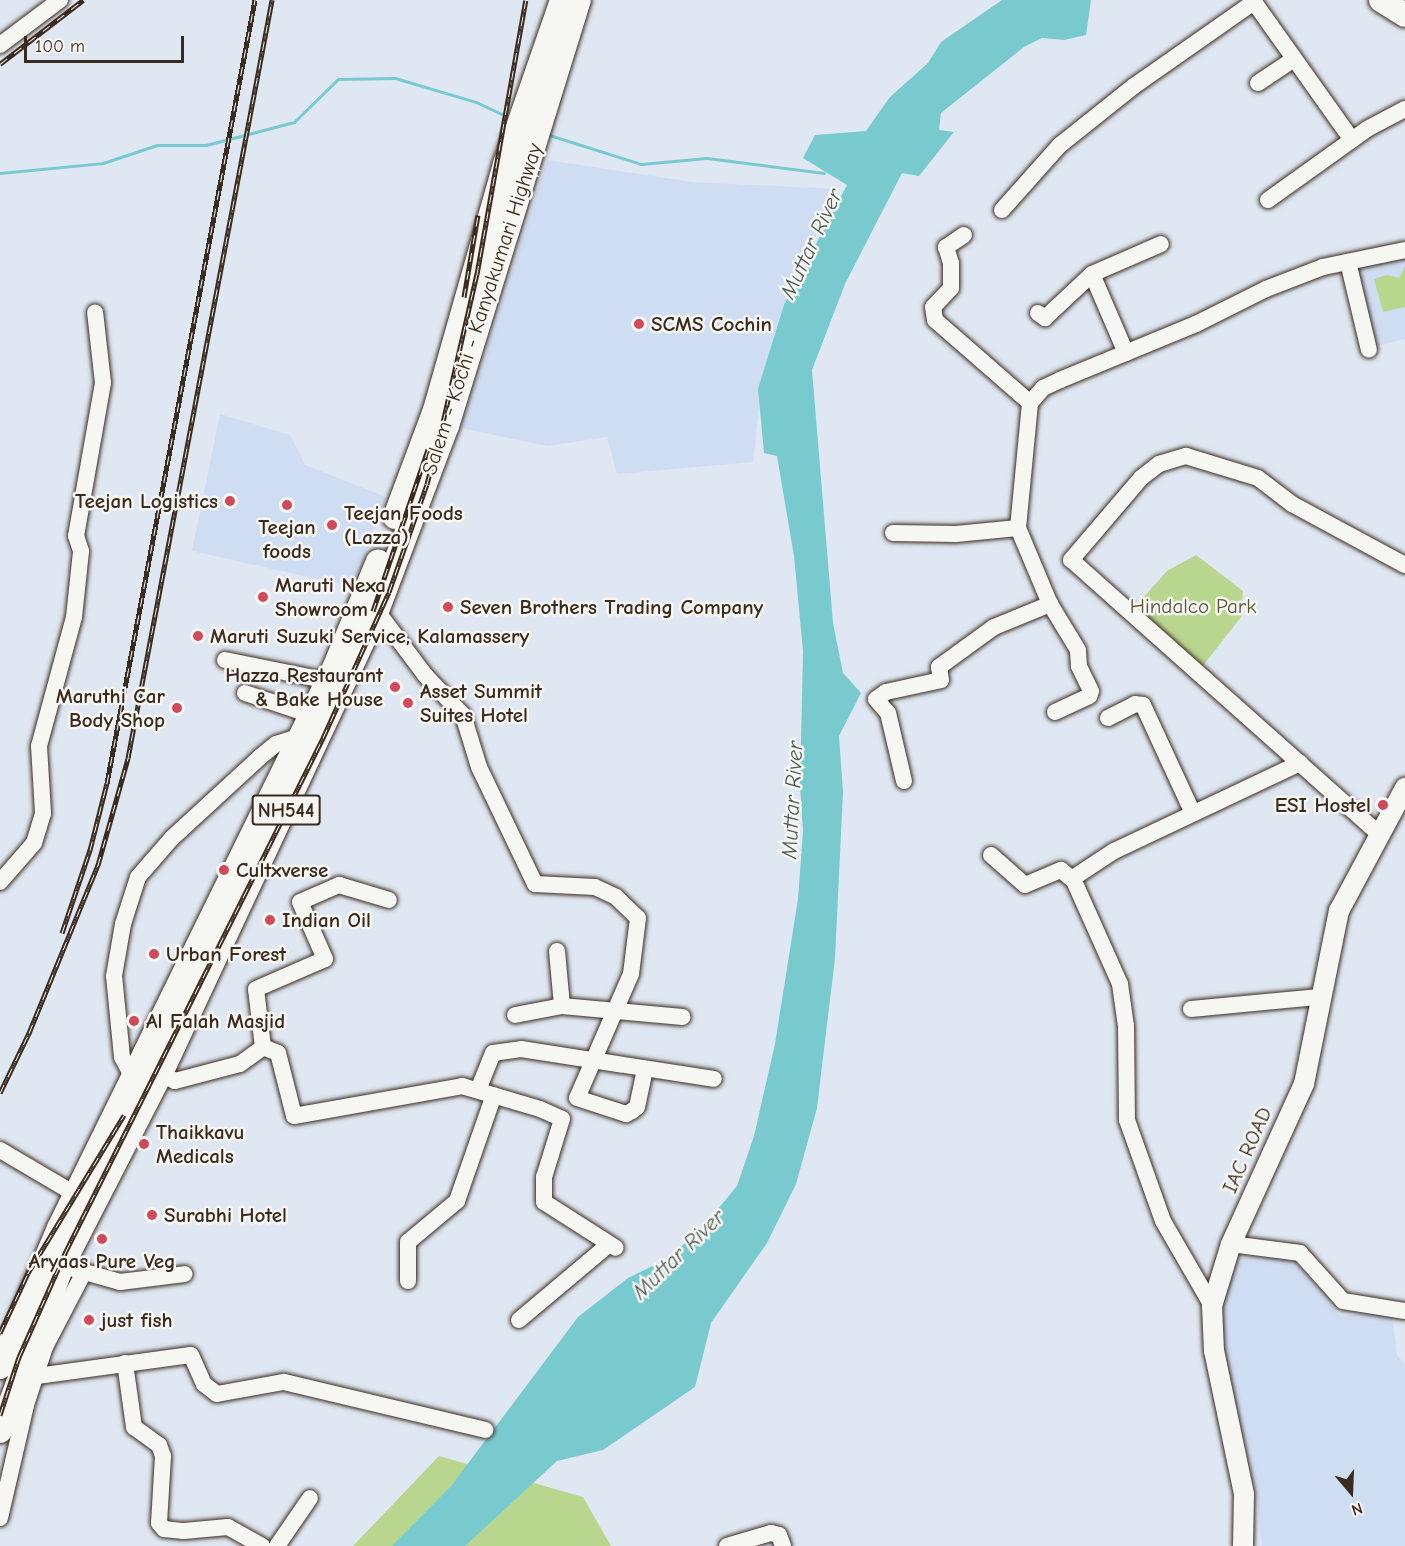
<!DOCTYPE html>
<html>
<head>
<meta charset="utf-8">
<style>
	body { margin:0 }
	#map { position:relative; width:1405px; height:1546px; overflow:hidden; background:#dfe7f2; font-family:"Comic Neue",sans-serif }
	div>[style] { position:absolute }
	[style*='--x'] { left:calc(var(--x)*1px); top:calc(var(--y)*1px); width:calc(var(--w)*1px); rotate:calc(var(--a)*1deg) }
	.built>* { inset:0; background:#cfddf2 }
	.green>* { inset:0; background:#b9d68e }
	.water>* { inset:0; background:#79cacf }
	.stream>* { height:3px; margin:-1.5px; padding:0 1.5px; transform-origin:1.5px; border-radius:1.5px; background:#79cacf }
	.roads { filter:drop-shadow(0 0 2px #3b2a1e) drop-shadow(0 0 2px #3b2a1e) }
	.minor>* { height:16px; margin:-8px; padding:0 8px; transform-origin:8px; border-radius:8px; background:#f6f6f2 }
	.major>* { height:20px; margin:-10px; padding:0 10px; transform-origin:10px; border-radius:10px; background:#f6f6f2 }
	.highway>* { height:24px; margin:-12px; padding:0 12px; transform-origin:12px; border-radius:12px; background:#f6f6f2 }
	.rail>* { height:5px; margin-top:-2.5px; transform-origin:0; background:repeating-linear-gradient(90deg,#f6f6f2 0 9px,#3b2a1e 0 18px); box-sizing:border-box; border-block:2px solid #3b2a1e }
	.dots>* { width:16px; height:16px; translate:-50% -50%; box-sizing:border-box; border:3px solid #f6f6f2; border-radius:50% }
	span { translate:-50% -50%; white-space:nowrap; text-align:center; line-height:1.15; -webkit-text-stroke:5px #f6f6f2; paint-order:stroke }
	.shield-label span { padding:2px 4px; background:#f6f6f2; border:2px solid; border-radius:4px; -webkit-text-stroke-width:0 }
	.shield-label { font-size:20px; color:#3b2a1e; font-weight:700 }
	.street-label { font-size:21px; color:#3b2a1e }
	.poi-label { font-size:21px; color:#3b2a1e; font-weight:700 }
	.left { translate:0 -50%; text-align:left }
	.right { translate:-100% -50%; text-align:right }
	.park-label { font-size:21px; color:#5a553a }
	.water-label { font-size:22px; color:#4e5a53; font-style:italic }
	.north { position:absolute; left:1321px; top:1462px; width:60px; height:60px; -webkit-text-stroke:4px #f6f6f2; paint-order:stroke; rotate:161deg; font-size:16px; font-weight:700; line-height:24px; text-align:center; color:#3b2a1e }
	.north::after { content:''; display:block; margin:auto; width:21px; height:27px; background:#3b2a1e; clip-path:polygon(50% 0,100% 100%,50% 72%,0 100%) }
	.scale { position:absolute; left:24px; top:36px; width:160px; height:27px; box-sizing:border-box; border:3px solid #3b2a1e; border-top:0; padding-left:8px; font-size:18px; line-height:21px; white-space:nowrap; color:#3b2a1e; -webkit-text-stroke:4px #f6f6f2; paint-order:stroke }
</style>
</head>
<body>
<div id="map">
	<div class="built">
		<i style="clip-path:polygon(547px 160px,692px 182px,839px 189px,809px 249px,760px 399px,753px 462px,617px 474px,607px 437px,548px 446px,461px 428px)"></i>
		<i style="clip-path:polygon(1405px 253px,1405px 339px,1373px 347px,1352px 264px)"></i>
		<i style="clip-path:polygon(220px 414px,290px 435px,305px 465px,386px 497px,353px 587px,192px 551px)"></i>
		<i style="clip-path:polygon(1291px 1257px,1341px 1317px,1391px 1308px,1397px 1355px,1405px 1364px,1405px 1546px,1262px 1546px,1257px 1497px,1222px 1350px,1224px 1286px,1238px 1258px)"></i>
	</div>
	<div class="green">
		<i style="clip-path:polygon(1405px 266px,1405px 307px,1383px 312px,1374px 279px,1387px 275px,1399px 278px)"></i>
		<i style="clip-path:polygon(1196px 555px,1243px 591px,1241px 617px,1202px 667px,1132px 610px,1167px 571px)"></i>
		<i style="clip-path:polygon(439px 1456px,583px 1497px,611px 1546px,353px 1546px)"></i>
	</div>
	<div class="water">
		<i style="clip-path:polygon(1002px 0,1091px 0,1086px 35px,1064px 40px,1042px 38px,1024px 47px,941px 113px,939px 130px,954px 132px,919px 176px,902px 173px,845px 284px,812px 370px,833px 623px,843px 673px,861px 693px,839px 736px,843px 792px,835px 958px,817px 1108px,796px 1184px,767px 1243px,711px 1323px,695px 1387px,603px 1450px,557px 1461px,465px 1546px,392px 1546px,451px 1486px,578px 1317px,628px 1278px,667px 1259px,703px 1227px,737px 1186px,754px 1136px,775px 1044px,798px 899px,803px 831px,800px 786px,803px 651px,794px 556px,777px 456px,764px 453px,758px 389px,784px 305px,847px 185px,803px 158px,815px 135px,866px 131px,890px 97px,928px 63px,941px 42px)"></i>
	</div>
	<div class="stream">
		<i style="--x:546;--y:134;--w:100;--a:17.5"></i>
		<i style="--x:641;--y:164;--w:66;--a:-5.2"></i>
		<i style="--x:707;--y:158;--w:118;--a:7.3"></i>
		<i style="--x:0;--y:173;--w:103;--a:-5.5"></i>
		<i style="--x:103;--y:163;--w:57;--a:-18.4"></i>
		<i style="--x:157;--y:145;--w:49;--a:0"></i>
		<i style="--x:206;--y:145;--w:91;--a:-14.6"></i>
		<i style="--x:294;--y:122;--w:62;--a:-44.3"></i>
		<i style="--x:338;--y:79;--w:57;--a:-1"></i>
		<i style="--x:395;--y:78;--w:84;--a:16.5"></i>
		<i style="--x:476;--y:102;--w:38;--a:25"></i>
	</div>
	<div class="roads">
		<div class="minor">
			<i style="--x:0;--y:45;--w:75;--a:-36.9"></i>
			<i style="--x:1258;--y:83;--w:43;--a:-33.7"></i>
			<i style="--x:1268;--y:200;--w:122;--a:-35.6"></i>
			<i style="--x:1367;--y:129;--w:43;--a:-27.8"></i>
			<i style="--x:1002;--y:210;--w:87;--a:-48.3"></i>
			<i style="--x:1060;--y:145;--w:95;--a:-38.6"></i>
			<i style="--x:1134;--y:86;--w:146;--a:-35"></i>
			<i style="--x:1254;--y:2;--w:169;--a:54.6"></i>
			<i style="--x:964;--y:235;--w:22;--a:146"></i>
			<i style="--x:946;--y:247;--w:17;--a:73"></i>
			<i style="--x:951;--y:263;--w:25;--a:90"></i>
			<i style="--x:951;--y:288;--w:26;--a:133"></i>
			<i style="--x:933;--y:307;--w:13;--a:81"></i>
			<i style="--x:935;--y:320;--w:126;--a:41.1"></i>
			<i style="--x:1348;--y:262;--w:90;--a:76.6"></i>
			<i style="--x:1092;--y:274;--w:75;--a:-23.5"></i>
			<i style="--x:1038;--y:313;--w:9;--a:36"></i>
			<i style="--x:1045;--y:318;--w:64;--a:-43.1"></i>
			<i style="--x:1092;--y:274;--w:86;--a:66.7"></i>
			<i style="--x:893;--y:533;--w:63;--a:0.9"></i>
			<i style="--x:956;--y:534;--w:62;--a:-5.5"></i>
			<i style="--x:377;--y:611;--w:80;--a:53.1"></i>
			<i style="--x:425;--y:675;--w:55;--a:46.5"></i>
			<i style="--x:463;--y:715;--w:54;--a:72.9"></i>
			<i style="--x:479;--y:767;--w:130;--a:64.4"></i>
			<i style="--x:535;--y:884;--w:60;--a:2.9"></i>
			<i style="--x:595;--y:887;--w:23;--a:25"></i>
			<i style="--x:616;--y:897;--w:30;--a:44"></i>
			<i style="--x:638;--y:918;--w:56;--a:97.1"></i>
			<i style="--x:631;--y:974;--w:135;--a:113.5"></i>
			<i style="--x:577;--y:1098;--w:52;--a:18.1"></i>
			<i style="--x:626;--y:1114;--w:7;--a:-27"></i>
			<i style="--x:632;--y:1111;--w:6;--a:-39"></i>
			<i style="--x:637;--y:1107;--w:39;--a:-78"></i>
			<i style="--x:225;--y:660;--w:105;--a:11.5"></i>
			<i style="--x:245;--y:693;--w:70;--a:18.4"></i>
			<i style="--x:1055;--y:712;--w:38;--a:-25"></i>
			<i style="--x:1089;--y:696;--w:5;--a:-68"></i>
			<i style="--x:1091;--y:691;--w:28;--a:-116"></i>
			<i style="--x:1079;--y:666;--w:16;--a:-94"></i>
			<i style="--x:1078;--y:650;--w:54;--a:-121.3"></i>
			<i style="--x:1050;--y:604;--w:82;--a:-112.8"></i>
			<i style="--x:1018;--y:528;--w:126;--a:-84.5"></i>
			<i style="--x:1030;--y:403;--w:20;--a:-49"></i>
			<i style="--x:1043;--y:388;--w:19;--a:-25"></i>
			<i style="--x:1060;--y:380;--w:147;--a:-22.4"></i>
			<i style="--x:1196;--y:324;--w:78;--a:-26.6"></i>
			<i style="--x:1266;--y:289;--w:61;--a:-21.1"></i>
			<i style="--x:1323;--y:267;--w:84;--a:-11.7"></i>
			<i style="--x:1108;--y:718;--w:30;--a:-27"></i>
			<i style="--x:1135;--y:704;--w:8;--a:7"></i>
			<i style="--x:1143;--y:705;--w:119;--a:65.2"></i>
			<i style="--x:904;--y:781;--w:70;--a:-103.2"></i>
			<i style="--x:888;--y:713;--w:18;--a:-131"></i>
			<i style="--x:876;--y:699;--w:12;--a:-35"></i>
			<i style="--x:886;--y:692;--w:56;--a:-12.3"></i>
			<i style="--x:941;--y:680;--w:13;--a:-99"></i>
			<i style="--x:939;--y:667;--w:68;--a:-36"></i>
			<i style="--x:994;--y:627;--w:61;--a:-22.3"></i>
			<i style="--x:1379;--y:834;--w:412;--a:-138.3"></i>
			<i style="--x:1071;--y:560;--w:108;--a:-49.5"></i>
			<i style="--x:1141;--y:478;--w:23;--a:-38"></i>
			<i style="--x:1159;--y:464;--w:28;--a:-17"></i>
			<i style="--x:1186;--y:456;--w:75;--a:17"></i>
			<i style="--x:1258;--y:478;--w:43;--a:37.4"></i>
			<i style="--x:1292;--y:504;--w:128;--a:28.4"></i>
			<i style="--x:991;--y:855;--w:45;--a:41.4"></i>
			<i style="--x:1025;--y:885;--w:39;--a:-23"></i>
			<i style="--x:1061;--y:870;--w:17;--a:40"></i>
			<i style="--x:1074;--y:881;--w:113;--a:65.9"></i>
			<i style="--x:1120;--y:984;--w:42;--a:81.9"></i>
			<i style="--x:1126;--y:1026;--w:94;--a:89.4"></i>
			<i style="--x:1127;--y:1120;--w:107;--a:70.4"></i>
			<i style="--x:1163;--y:1221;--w:98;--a:60"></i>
			<i style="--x:1073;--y:878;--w:49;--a:-33.4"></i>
			<i style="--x:1114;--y:851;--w:206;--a:-25.3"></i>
			<i style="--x:0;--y:882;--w:52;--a:-48.9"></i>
			<i style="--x:34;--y:843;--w:31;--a:-73"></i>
			<i style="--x:43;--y:813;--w:67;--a:-93.4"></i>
			<i style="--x:39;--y:746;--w:134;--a:-74.8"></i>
			<i style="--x:74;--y:617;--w:66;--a:-83.9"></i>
			<i style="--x:81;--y:551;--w:16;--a:-108"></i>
			<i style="--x:76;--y:536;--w:155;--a:-80"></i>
			<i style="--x:103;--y:383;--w:71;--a:-96.4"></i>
			<i style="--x:557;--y:951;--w:55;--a:84.8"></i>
			<i style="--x:1191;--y:1009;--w:129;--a:-5.4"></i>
			<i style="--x:515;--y:1015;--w:48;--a:-10.8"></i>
			<i style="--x:562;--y:1006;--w:121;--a:5.2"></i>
			<i style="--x:263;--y:1047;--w:58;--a:-96.9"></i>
			<i style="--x:256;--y:989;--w:75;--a:-23.5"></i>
			<i style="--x:325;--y:959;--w:62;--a:-113.7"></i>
			<i style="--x:300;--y:902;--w:43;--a:-23.6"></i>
			<i style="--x:339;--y:885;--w:52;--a:16.7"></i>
			<i style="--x:161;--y:1073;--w:16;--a:30"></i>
			<i style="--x:175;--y:1081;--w:67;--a:-14.7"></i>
			<i style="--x:240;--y:1064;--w:29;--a:-36"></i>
			<i style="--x:263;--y:1047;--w:16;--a:22"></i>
			<i style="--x:278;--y:1053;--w:65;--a:75.7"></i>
			<i style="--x:294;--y:1116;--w:171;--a:-10.1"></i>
			<i style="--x:462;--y:1086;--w:81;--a:16.4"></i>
			<i style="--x:540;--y:1109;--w:24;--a:24"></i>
			<i style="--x:562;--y:1119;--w:61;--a:107.2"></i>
			<i style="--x:544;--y:1177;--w:25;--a:90"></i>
			<i style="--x:544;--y:1202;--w:85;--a:32.6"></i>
			<i style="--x:132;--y:1076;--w:21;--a:-118"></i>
			<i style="--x:122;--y:1057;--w:81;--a:-95.6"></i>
			<i style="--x:114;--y:976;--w:53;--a:-80.2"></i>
			<i style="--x:123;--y:924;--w:49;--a:-72.3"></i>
			<i style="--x:138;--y:877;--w:52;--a:-48.9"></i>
			<i style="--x:172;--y:838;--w:120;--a:-42.6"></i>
			<i style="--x:260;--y:757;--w:21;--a:-39"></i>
			<i style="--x:276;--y:744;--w:25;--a:-18"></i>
			<i style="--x:478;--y:1090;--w:40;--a:-68"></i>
			<i style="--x:493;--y:1053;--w:28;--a:-8"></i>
			<i style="--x:521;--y:1049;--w:195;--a:8.8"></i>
			<i style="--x:0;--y:1150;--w:87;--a:30.4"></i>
			<i style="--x:1231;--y:1244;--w:70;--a:7.4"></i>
			<i style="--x:1300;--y:1253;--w:64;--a:48.1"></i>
			<i style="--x:1343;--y:1301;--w:63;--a:9.2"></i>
			<i style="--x:74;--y:1269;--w:48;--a:15.8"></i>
			<i style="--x:120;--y:1282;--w:65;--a:-7"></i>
			<i style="--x:408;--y:1281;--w:39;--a:-90"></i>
			<i style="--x:408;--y:1242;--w:64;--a:-39.9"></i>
			<i style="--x:457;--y:1201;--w:112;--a:-70.8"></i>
			<i style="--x:519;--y:1320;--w:116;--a:-40.1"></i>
			<i style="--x:125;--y:1363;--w:65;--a:82"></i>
			<i style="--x:134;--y:1427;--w:31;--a:36"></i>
			<i style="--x:159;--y:1445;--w:12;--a:70"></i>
			<i style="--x:163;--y:1456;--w:67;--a:93.4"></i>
			<i style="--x:159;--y:1523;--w:8;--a:50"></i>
			<i style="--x:164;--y:1529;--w:20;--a:6"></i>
			<i style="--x:184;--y:1531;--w:44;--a:-5.2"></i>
			<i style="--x:228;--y:1527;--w:39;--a:29"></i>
			<i style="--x:37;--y:1376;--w:155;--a:-7.8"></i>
			<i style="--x:191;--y:1355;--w:32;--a:66"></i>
			<i style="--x:204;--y:1384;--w:16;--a:38"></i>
			<i style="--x:217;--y:1394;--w:68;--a:-10.2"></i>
			<i style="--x:284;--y:1382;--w:207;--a:13.4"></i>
			<i style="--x:0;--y:1518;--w:116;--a:-77"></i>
			<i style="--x:26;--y:1405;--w:61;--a:-71.9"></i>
			<i style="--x:45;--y:1347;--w:85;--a:-62.5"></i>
			<i style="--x:277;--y:1546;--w:58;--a:-55.5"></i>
			<i style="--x:727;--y:1546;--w:46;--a:-16.5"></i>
			<i style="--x:771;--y:1533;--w:8;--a:14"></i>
			<i style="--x:779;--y:1535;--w:12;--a:70"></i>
		</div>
		<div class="major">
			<i style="--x:1243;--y:1546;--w:52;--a:-88.9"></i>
			<i style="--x:1244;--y:1494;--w:146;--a:-101.8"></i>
			<i style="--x:1214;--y:1351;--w:45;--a:-92.5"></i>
			<i style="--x:1212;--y:1306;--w:65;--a:-73"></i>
			<i style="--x:1231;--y:1244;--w:176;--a:-65.5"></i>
			<i style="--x:1304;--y:1084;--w:177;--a:-78.6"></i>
			<i style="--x:1339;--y:911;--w:140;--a:-61.8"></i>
		</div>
		<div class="highway">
			<i style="--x:1381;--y:0;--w:28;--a:32"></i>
			<i style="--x:395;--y:517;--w:114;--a:-69.5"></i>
			<i style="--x:435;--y:410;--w:256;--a:-74.1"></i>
			<i style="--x:505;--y:164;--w:174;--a:-70.8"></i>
			<i style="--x:0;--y:1367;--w:151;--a:-67"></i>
			<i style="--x:59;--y:1228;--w:626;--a:-63.84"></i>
			<i style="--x:335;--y:666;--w:113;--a:-67.7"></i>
			<i style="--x:0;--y:1431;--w:176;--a:-69.4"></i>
			<i style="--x:62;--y:1266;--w:217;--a:-62.8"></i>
			<i style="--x:161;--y:1073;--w:510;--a:-64.94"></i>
			<i style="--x:377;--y:611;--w:198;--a:-69.3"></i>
			<i style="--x:447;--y:426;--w:446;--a:-72.8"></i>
		</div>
	</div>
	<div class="rail">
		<i style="--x:0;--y:64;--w:105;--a:-37.6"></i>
		<i style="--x:464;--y:297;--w:83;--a:-80.3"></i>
		<i style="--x:373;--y:611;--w:171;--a:-71.2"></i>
		<i style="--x:62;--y:933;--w:88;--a:-71.4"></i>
		<i style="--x:90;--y:850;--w:69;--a:-75.8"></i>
		<i style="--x:107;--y:783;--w:797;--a:-79.3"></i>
		<i style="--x:0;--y:1093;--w:67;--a:-64.2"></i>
		<i style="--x:29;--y:1033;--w:182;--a:-67.7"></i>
		<i style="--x:98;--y:865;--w:111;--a:-74.3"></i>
		<i style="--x:128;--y:758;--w:772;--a:-79.24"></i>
		<i style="--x:0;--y:1333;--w:66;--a:-65"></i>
		<i style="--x:28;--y:1273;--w:185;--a:-58.7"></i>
		<i style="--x:0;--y:1415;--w:61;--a:-71.9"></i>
		<i style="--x:19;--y:1357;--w:116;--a:-66.1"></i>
		<i style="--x:66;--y:1251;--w:574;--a:-63.39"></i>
		<i style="--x:323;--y:738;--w:160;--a:-65.7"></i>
		<i style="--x:389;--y:592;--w:114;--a:-70.6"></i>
		<i style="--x:427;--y:484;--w:64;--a:-75.5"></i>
		<i style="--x:443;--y:422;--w:152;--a:-77.1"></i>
		<i style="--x:477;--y:274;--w:278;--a:-79.9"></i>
	</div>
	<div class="dots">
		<i style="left:639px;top:324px;background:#d1495b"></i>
		<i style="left:230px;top:501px;background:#d1495b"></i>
		<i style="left:287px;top:505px;background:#d1495b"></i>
		<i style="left:332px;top:525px;background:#d1495b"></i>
		<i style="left:263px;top:597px;background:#d1495b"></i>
		<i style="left:448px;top:607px;background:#d1495b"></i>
		<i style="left:198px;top:636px;background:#d1495b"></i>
		<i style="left:395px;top:687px;background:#d1495b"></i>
		<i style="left:408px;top:703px;background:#d1495b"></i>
		<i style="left:177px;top:708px;background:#d1495b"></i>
		<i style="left:1383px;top:805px;background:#d1495b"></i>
		<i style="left:224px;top:870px;background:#d1495b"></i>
		<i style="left:270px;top:920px;background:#d1495b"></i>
		<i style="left:154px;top:954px;background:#d1495b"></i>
		<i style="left:134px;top:1021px;background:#d1495b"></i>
		<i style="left:144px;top:1144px;background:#d1495b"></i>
		<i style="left:152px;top:1215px;background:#d1495b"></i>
		<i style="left:102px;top:1239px;background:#d1495b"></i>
		<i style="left:89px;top:1320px;background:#d1495b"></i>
	</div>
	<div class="shield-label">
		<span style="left:286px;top:810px">NH544</span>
	</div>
	<div class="street-label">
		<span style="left:482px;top:309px;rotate:-72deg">Salem - Kochi - Kanyakumari Highway</span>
		<span style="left:1247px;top:1150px;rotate:-66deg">IAC ROAD</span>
	</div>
	<div class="poi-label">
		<span class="left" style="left:651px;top:324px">SCMS Cochin</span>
		<span class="right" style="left:218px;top:501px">Teejan Logistics</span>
		<span class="left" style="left:344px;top:525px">Teejan Foods<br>(Lazza)</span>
		<span style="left:287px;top:539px">Teejan<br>foods</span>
		<span class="left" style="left:275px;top:597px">Maruti Nexa<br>Showroom</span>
		<span class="left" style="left:460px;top:607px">Seven Brothers Trading Company</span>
		<span class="left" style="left:210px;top:636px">Maruti Suzuki Service, Kalamassery</span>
		<span class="right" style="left:383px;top:687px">Hazza Restaurant<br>&amp; Bake House</span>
		<span class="left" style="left:420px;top:703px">Asset Summit<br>Suites Hotel</span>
		<span class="right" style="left:165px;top:708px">Maruthi Car<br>Body Shop</span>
		<span class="right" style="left:1371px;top:805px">ESI Hostel</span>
		<span class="left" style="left:236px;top:870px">Cultxverse</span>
		<span class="left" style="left:282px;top:920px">Indian Oil</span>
		<span class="left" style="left:166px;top:954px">Urban Forest</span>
		<span class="left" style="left:146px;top:1021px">Al Falah Masjid</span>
		<span class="left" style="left:156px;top:1144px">Thaikkavu<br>Medicals</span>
		<span class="left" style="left:164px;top:1215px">Surabhi Hotel</span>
		<span style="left:102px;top:1261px">Aryaas Pure Veg</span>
		<span class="left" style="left:101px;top:1320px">just fish</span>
	</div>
	<div class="park-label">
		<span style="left:1193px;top:606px">Hindalco Park</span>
	</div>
	<div class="water-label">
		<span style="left:812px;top:244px;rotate:-65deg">Muttar River</span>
		<span style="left:793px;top:800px;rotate:-87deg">Muttar River</span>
		<span style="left:679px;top:1255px;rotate:-44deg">Muttar River</span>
	</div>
	<div class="north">N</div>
	<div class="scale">100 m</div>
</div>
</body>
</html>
